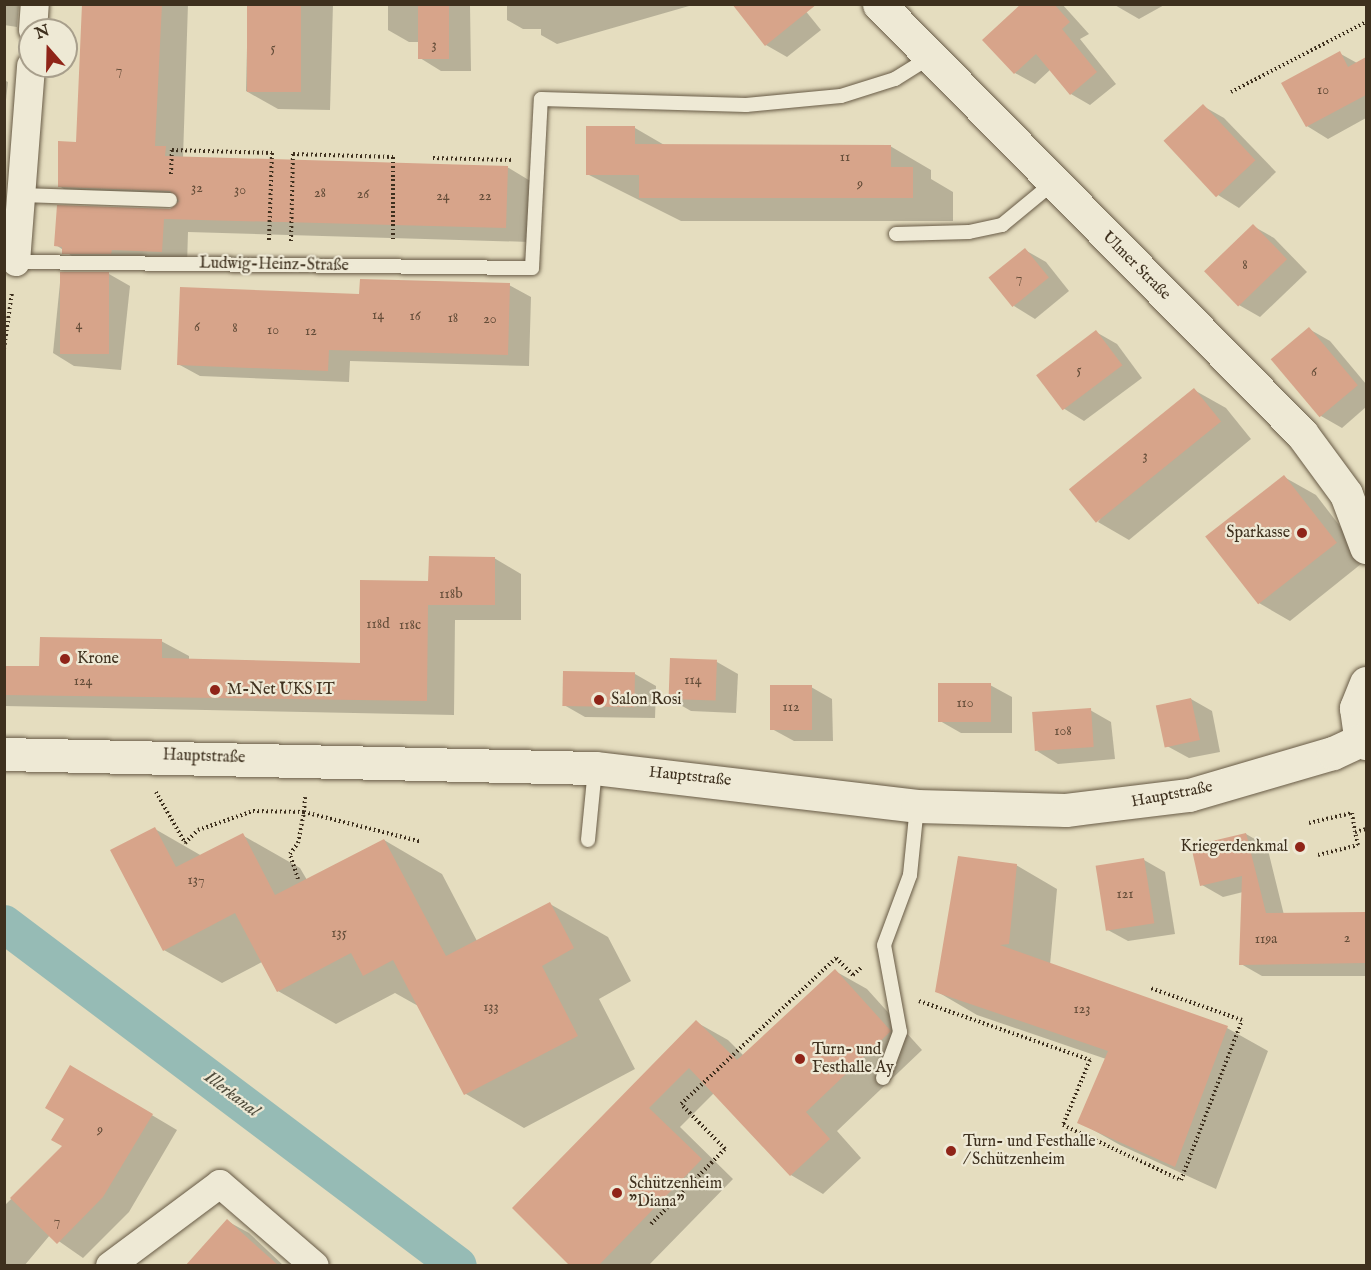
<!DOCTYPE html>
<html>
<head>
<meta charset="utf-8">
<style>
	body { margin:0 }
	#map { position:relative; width:1371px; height:1270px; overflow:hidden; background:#e5ddbf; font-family:"IM FELL English",serif }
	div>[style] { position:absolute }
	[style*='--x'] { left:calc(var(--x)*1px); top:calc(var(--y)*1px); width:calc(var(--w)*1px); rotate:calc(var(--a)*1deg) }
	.shadow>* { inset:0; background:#0003 }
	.canal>* { height:38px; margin:-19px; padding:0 19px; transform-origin:19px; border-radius:19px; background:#96bbb5 }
	.building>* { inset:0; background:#d7a48a; transform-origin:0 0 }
	.path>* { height:4px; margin-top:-2px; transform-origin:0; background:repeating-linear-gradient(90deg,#3e301e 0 1.5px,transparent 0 4.5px) }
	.roads { filter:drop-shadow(0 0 2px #685b46) drop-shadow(0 0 2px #685b46) }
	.lane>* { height:14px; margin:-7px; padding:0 7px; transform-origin:7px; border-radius:7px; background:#eee9d5 }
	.street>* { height:28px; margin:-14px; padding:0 14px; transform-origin:14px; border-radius:14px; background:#eee9d5 }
	.secondary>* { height:33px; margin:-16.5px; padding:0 16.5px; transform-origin:16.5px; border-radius:16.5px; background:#eee9d5 }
	.dots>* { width:16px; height:16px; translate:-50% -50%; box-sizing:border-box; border:3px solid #eee9d5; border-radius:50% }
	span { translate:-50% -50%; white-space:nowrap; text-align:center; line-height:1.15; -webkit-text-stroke:4.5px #eee9d5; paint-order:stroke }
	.number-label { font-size:14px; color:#644d39 }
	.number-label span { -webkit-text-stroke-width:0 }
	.street-label { font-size:16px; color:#3e301e }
	.poi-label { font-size:16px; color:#3e301e }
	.right { translate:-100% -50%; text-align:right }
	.left { translate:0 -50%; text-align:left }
	.water-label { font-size:18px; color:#504c3c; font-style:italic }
	.frame { position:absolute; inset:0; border:6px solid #3e301e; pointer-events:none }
	.north { position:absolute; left:18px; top:18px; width:60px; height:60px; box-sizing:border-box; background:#eee9d5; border:2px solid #a89f8c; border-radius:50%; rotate:340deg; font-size:16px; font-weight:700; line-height:24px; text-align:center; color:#3e301e }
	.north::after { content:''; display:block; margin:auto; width:21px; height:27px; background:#8f2418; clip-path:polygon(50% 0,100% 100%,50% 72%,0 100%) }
</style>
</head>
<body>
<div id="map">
	<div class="shadow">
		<i style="clip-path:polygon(4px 4px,19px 4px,17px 27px,4px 25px)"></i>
		<i style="clip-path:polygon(84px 4px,188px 4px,183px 158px,507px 167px,532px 182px,530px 242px,188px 232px,187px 266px,88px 267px,56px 245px,170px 211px,177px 204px,84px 201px,59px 186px,77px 143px)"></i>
		<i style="clip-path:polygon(248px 4px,333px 4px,330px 110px,278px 109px,246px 91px)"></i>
		<i style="clip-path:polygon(388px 4px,470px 5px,471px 71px,441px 71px,420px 58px,420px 42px,409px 42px,388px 30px)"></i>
		<i style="clip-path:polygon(507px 4px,696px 4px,557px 44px,541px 35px,541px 29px,523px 29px,507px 20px)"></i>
		<i style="clip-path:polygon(800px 4px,821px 30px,787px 57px,766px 45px,742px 15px)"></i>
		<i style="clip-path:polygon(1023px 4px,1062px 4px,1089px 34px,1080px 39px,1116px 84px,1090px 105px,1071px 94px,1051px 69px,1035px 84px,1015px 73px)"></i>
		<i style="clip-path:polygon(1113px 4px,1166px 4px,1139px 19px)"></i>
		<i style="clip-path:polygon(1339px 53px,1357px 63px,1366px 58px,1366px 118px,1328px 139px,1307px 126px)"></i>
		<i style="clip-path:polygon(4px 80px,8px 82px,4px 117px)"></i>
		<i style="clip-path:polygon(1203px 106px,1224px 118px,1276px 172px,1239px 208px,1218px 195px)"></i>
		<i style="clip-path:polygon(635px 128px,666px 146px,890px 146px,931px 170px,931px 179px,953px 192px,953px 221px,681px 221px,587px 174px)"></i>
		<i style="clip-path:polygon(1253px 226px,1274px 238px,1307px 272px,1260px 317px,1239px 305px,1206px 271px)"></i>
		<i style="clip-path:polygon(1025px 250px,1046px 262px,1069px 291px,1035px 319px,1014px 306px)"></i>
		<i style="clip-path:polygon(61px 273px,109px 274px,130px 286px,121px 370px,74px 366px,53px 353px)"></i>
		<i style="clip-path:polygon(509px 285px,531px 297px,529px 366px,350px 361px,349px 382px,200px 376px,178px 364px,361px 296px)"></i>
		<i style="clip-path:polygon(1309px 329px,1330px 341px,1366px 384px,1366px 407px,1342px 428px,1321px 416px)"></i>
		<i style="clip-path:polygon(1096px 332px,1117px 344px,1142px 378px,1084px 421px,1063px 408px)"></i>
		<i style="clip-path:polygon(1194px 390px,1226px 408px,1251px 439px,1129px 540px,1098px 522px)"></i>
		<i style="clip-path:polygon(1284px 477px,1316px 495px,1366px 560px,1290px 621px,1259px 603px)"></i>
		<i style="clip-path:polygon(494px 558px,521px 574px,521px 620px,455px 620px,454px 715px,4px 706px,4px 667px,41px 668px,161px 641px,189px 656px,189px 660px,361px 664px,430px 582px)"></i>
		<i style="clip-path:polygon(671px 660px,717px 662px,738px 674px,736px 713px,691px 711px,670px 699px)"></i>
		<i style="clip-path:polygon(635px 674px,656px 686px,655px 718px,585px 717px,564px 705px)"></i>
		<i style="clip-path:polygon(990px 685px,1012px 697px,1012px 733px,961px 733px,940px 721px)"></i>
		<i style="clip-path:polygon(811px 687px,832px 699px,833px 741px,794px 741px,772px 729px)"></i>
		<i style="clip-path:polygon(1191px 699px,1212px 711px,1220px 752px,1189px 758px,1167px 746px)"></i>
		<i style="clip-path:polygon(1090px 710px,1111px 722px,1115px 759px,1058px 764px,1037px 751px)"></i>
		<i style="clip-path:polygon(155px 829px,202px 856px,242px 835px,300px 868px,307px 880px,384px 840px,442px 874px,477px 941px,550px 904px,608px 937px,631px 981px,599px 999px,635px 1069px,524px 1128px,466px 1094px,420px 1007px,395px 993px,336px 1024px,278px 991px,262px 962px,222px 983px,164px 950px)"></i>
		<i style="clip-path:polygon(1246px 834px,1267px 846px,1284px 915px,1366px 915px,1366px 976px,1262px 976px,1241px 964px,1243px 892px,1223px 897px,1202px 885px)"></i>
		<i style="clip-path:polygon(1144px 860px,1165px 872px,1175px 934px,1128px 941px,1106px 929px)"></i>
		<i style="clip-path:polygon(1016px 865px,1057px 889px,1050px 965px,1227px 1028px,1268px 1051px,1216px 1189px,1120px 1145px,1079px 1122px,1106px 1059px,977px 1015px,936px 991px)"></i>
		<i style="clip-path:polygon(835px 971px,867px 989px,922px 1050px,837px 1131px,861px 1158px,823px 1194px,791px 1175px,714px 1093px,680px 1127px,733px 1179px,648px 1266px,573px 1266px,514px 1208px,696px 1022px,728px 1040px,744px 1056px)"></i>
		<i style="clip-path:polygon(96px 1082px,177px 1130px,129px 1212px,83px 1258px,50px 1235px,24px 1266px,4px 1266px,4px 1206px,65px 1146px)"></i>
		<i style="clip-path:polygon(227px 1221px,249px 1233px,284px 1266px,189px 1266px)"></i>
	</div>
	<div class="canal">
		<i style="--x:4;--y:924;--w:568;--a:36.99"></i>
	</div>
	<div class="building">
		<i style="clip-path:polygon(82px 4px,162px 4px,155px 146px,166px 146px,165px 156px,508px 166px,506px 228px,164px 219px,162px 252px,112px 250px,111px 254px,62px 254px,62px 247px,54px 246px,57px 205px,170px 209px,179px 201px,170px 191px,58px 187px,58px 141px,76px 142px)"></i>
		<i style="left:247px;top:4px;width:54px;height:88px"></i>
		<i style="left:418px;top:4px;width:31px;height:55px"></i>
		<i style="clip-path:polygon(732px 4px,817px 4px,765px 46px)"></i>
		<i style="clip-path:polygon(1021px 4px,1054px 4px,1070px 22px,1062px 29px,1097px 72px,1070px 95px,1036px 54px,1014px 74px,982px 40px)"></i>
		<i style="clip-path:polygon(1340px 51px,1348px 67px,1366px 57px,1366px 95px,1306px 127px,1281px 83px)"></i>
		<i style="left:1203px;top:104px;width:77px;height:54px;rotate:47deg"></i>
		<i style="clip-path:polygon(586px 126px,635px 126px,635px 144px,891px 145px,891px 167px,913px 167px,913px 198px,639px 198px,639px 175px,586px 175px)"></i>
		<i style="left:1253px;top:224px;width:49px;height:68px;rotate:46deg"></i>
		<i style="left:1025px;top:248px;width:38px;height:47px;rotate:51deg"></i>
		<i style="left:60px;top:272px;width:49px;height:82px"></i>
		<i style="clip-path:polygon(360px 279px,510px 283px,508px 355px,329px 350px,328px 371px,177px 365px,180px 287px,359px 294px)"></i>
		<i style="left:1309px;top:327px;width:76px;height:50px;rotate:50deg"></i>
		<i style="left:1096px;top:330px;width:44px;height:75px;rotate:53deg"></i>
		<i style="left:1194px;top:388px;width:43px;height:161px;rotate:51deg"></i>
		<i style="left:1284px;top:475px;width:86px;height:100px;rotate:52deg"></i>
		<i style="clip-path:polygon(429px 556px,495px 557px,495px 605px,428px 605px,427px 701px,4px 695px,4px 666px,39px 666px,40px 637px,162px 639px,162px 658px,360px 663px,360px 580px,428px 581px)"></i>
		<i style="left:670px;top:658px;width:47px;height:41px;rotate:2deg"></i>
		<i style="left:563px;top:671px;width:72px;height:35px;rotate:1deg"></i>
		<i style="left:991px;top:683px;width:39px;height:53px;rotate:90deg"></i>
		<i style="left:770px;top:685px;width:42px;height:45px"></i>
		<i style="left:1191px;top:698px;width:43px;height:36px;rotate:78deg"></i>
		<i style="left:1091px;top:708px;width:39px;height:59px;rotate:86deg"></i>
		<i style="clip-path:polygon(155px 827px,176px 867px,243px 833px,275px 895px,384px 839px,446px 956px,550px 902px,574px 948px,542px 966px,578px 1036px,464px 1095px,393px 960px,363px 976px,351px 953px,277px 992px,235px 913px,163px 951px,110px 850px)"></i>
		<i style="clip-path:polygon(1246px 833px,1266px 913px,1366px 912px,1366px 963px,1239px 965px,1242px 876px,1200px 886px,1191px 846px)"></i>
		<i style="clip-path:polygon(958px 856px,1017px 864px,1009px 944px,1000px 945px,1228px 1026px,1175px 1167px,1077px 1123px,1108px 1051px,935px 992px)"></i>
		<i style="left:1144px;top:858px;width:66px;height:49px;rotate:81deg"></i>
		<i style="clip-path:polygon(835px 969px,891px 1031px,806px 1112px,830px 1139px,790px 1176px,689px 1068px,649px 1108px,702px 1159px,598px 1266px,570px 1266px,512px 1208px,696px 1020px,737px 1060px)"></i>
		<i style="clip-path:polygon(70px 1065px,153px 1114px,103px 1197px,57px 1244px,10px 1198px,62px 1146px,51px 1140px,64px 1119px,45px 1108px)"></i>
		<i style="clip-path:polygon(227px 1219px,251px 1241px,279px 1266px,185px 1266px)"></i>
	</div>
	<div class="path">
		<i style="--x:1231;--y:92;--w:152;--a:-27.4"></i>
		<i style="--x:433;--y:158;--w:80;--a:1.4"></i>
		<i style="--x:171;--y:174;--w:24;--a:-88"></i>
		<i style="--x:172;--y:150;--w:100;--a:1.7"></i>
		<i style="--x:272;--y:153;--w:87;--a:92"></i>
		<i style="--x:291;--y:241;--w:87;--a:-88.7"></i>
		<i style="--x:293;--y:154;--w:100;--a:1.7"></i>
		<i style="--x:393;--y:157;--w:85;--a:90"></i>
		<i style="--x:4;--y:349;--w:58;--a:-82"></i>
		<i style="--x:156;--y:792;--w:59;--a:60.4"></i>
		<i style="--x:185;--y:843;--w:18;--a:-45"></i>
		<i style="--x:198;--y:830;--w:58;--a:-19.1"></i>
		<i style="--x:253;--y:811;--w:51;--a:1.1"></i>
		<i style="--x:304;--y:812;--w:15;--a:-86"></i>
		<i style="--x:1309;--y:823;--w:44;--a:-13.1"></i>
		<i style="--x:1352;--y:813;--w:19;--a:81"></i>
		<i style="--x:1355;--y:832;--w:11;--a:-15"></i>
		<i style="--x:1318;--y:855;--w:41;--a:-14"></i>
		<i style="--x:1358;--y:845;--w:13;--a:-103"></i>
		<i style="--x:298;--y:879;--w:26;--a:-108"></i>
		<i style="--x:290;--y:854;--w:14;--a:-54"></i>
		<i style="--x:298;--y:843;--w:32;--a:-79"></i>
		<i style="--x:304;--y:812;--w:119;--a:14.2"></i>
		<i style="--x:919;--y:1001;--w:181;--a:19"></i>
		<i style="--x:1090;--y:1060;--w:70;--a:112.6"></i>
		<i style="--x:1063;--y:1125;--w:130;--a:25"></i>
		<i style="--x:1181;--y:1180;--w:171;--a:-69.1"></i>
		<i style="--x:1242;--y:1020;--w:97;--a:-160.8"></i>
		<i style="--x:651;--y:1224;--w:105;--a:-45.4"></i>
		<i style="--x:725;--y:1149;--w:63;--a:-134.4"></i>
		<i style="--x:681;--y:1104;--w:213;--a:-43.3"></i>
		<i style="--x:836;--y:958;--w:24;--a:45"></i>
		<i style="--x:853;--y:975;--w:12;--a:-42"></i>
	</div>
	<div class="roads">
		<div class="lane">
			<i style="--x:21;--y:195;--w:149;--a:1.9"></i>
			<i style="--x:896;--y:234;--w:73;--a:-1.6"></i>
			<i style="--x:969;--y:232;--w:34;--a:-12"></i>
			<i style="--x:1002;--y:225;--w:66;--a:-39.5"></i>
			<i style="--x:16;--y:262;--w:516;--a:0.67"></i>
			<i style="--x:532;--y:268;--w:169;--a:-87"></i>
			<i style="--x:541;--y:99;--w:205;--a:1.7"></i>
			<i style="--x:746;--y:105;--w:95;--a:-5.4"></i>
			<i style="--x:841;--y:96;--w:57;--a:-17.5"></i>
			<i style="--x:895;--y:79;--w:39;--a:-32"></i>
			<i style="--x:588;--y:840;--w:72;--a:-84.4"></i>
			<i style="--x:883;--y:1078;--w:49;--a:-69.7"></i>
			<i style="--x:900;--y:1032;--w:88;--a:-100.4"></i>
			<i style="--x:884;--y:945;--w:75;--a:-69.6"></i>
			<i style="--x:910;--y:875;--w:69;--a:-84.2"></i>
		</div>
		<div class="street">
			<i style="--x:33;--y:30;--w:26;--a:-86"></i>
			<i style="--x:16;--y:262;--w:197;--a:-85.6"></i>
			<i style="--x:110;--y:1266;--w:137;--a:-36.7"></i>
			<i style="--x:220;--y:1184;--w:125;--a:40.8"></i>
		</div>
		<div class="secondary">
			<i style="--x:879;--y:4;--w:603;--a:45.47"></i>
			<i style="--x:1302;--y:434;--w:74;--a:53.7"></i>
			<i style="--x:1346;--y:494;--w:57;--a:69.3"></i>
			<i style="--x:1366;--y:683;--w:27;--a:112"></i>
			<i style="--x:1356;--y:708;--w:21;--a:82"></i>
			<i style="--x:1359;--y:729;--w:16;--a:63"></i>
			<i style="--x:4;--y:754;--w:591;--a:1.36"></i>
			<i style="--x:595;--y:768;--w:324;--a:6.7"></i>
			<i style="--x:917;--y:806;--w:149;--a:1.5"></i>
			<i style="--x:1066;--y:810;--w:124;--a:-7"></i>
			<i style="--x:1189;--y:795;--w:150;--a:-16.3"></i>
			<i style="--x:1333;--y:753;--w:33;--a:-25"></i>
		</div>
	</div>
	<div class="dots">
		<i style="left:1302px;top:533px;background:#8f2418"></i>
		<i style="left:65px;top:659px;background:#8f2418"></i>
		<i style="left:215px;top:690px;background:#8f2418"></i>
		<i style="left:599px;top:700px;background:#8f2418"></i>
		<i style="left:1300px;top:847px;background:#8f2418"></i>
		<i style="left:800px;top:1059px;background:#8f2418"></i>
		<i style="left:951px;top:1151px;background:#8f2418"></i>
		<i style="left:617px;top:1193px;background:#8f2418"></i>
	</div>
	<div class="number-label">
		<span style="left:434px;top:45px">3</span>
		<span style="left:273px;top:48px">5</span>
		<span style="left:119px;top:70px">7</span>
		<span style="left:1323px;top:90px">10</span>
		<span style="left:845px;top:157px">11</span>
		<span style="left:860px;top:184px">9</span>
		<span style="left:197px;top:188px">32</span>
		<span style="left:240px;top:190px">30</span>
		<span style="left:320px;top:193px">28</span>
		<span style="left:363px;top:194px">26</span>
		<span style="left:443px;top:196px">24</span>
		<span style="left:485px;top:196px">22</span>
		<span style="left:1245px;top:265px">8</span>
		<span style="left:1019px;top:278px">7</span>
		<span style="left:378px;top:315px">14</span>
		<span style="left:415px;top:316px">16</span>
		<span style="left:453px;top:318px">18</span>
		<span style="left:490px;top:319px">20</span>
		<span style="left:79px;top:325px">4</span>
		<span style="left:197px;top:327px">6</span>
		<span style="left:235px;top:328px">8</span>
		<span style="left:273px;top:330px">10</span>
		<span style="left:311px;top:331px">12</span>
		<span style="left:1079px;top:370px">5</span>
		<span style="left:1314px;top:372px">6</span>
		<span style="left:1145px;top:456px">3</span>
		<span style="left:451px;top:594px">118b</span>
		<span style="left:378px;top:624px">118d</span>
		<span style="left:410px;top:625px">118c</span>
		<span style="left:693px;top:680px">114</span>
		<span style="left:83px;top:681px">124</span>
		<span style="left:965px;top:703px">110</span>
		<span style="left:791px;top:707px">112</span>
		<span style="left:1063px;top:731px">108</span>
		<span style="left:196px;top:880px">137</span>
		<span style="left:1125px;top:894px">121</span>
		<span style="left:339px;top:933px">135</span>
		<span style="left:1347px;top:938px">2</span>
		<span style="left:1266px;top:939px">119a</span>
		<span style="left:491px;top:1007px">133</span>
		<span style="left:1082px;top:1009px">123</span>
		<span style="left:100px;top:1130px">9</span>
		<span style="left:57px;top:1221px">7</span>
	</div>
	<div class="street-label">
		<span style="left:274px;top:265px;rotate:1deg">Ludwig-Heinz-Straße</span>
		<span style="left:1136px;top:266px;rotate:45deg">Ulmer Straße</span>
		<span style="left:204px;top:757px;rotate:2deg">Hauptstraße</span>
		<span style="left:690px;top:777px;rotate:6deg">Hauptstraße</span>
		<span style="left:1172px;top:795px;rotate:-11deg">Hauptstraße</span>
	</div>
	<div class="poi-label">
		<span class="right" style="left:1290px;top:533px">Sparkasse</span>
		<span class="left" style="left:77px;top:659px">Krone</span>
		<span class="left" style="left:227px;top:690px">M-Net UKS IT</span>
		<span class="left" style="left:611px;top:700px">Salon Rosi</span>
		<span class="right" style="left:1288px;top:847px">Kriegerdenkmal</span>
		<span class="left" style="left:812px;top:1059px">Turn- und<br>Festhalle Ay</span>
		<span class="left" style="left:963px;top:1151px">Turn- und Festhalle<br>/ Schützenheim</span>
		<span class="left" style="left:629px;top:1193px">Schützenheim<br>"Diana"</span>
	</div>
	<div class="water-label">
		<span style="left:231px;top:1095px;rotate:37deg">Illerkanal</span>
	</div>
	<div class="frame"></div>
	<div class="north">N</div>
</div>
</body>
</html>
